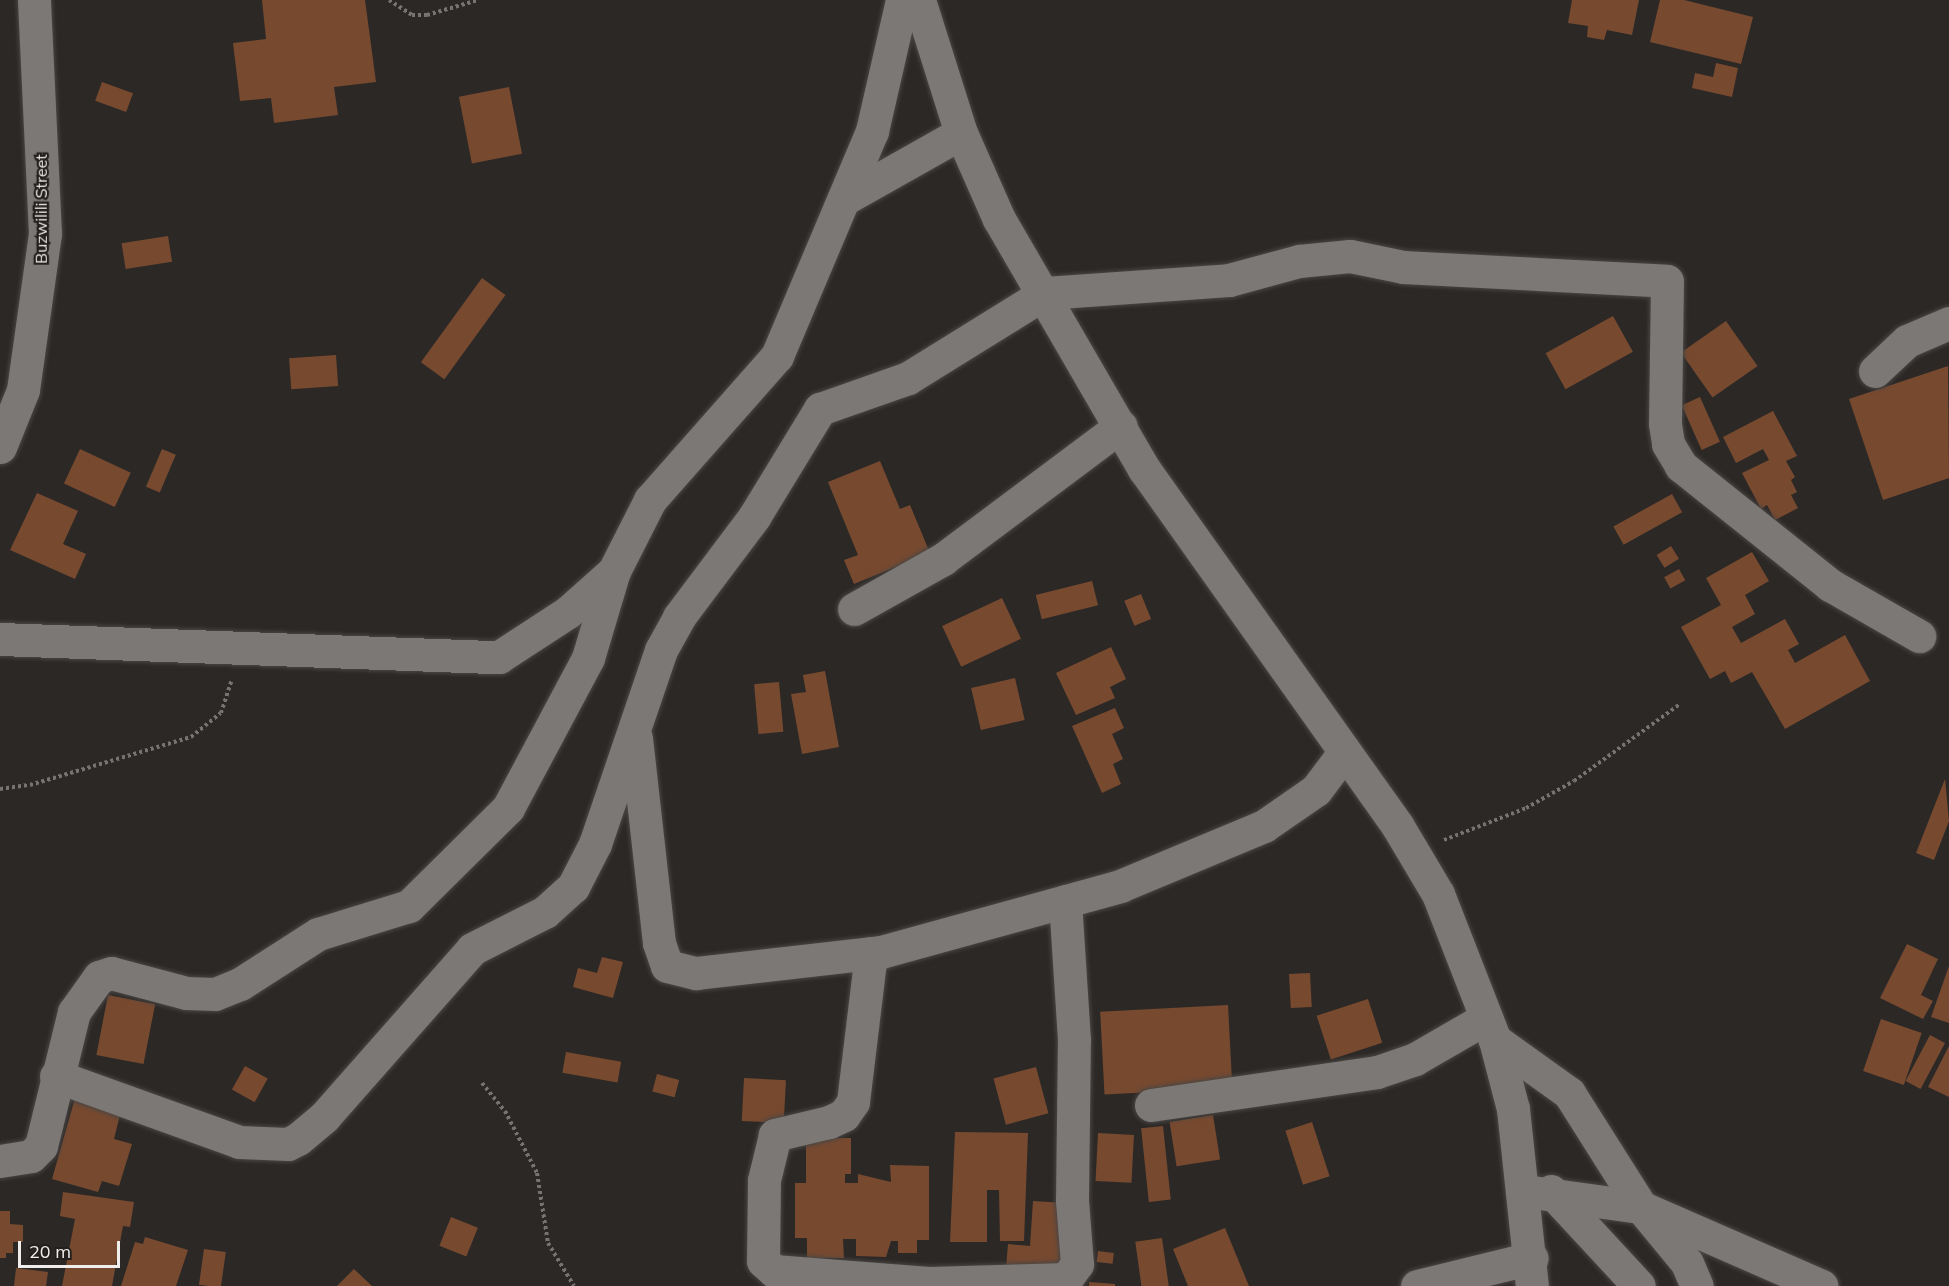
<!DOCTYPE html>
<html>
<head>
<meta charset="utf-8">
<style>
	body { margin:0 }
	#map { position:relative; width:1949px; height:1286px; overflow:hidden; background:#2c2826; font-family:Mulish,sans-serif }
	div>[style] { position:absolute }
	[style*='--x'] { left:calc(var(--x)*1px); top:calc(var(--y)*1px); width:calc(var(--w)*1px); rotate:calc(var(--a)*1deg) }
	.building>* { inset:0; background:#774a30; transform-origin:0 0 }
	.path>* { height:4px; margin-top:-2px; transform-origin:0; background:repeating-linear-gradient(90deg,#767371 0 3px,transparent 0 6px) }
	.roads { filter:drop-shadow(0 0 2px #494644) drop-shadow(0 0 2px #494644) }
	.minor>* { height:33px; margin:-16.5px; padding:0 16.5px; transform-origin:16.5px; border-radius:16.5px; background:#7c7876 }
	span { translate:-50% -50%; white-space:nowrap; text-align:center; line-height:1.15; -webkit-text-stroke:4.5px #221f1d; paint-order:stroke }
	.street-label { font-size:16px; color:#f0eeed }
	.scale { position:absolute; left:18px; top:1241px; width:102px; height:27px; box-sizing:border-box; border:3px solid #f0eeed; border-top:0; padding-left:8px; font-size:18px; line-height:21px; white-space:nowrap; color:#f0eeed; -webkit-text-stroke:4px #221f1d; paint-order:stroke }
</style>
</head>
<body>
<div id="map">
	<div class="building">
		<i style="clip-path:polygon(262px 0,365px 0,376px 82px,334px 87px,338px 115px,274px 123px,271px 98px,240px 101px,233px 43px,266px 39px)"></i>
		<i style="clip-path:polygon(1572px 0,1639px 0,1632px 35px,1607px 30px,1604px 40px,1587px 37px,1588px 26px,1568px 23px)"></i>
		<i style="clip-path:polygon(1660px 0,1684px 0,1753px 17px,1741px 64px,1650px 42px)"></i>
		<i style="clip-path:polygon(1716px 63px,1738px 68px,1732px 97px,1692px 88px,1695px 73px,1713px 77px)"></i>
		<i style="left:102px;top:82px;width:33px;height:20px;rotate:20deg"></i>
		<i style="left:509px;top:87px;width:68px;height:51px;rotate:79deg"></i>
		<i style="left:168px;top:236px;width:26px;height:47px;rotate:81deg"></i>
		<i style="left:482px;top:278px;width:29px;height:104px;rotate:36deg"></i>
		<i style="left:1613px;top:316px;width:41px;height:77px;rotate:61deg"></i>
		<i style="left:1726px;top:321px;width:55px;height:55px;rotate:55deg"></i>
		<i style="left:336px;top:355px;width:31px;height:47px;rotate:86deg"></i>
		<i style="clip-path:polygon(1948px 366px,1949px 478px,1883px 500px,1849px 399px)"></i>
		<i style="left:1700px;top:397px;width:49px;height:20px;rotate:66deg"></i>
		<i style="clip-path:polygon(1773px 411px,1797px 456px,1786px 461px,1795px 477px,1791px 480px,1797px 492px,1791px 495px,1798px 508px,1775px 520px,1767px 505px,1761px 509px,1742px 473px,1769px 460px,1763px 449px,1736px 463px,1723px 437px)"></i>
		<i style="left:80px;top:449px;width:56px;height:38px;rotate:25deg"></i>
		<i style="left:162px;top:449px;width:15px;height:41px;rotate:23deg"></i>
		<i style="clip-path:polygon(880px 461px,900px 509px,910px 505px,930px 553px,854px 584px,844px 560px,858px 555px,828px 482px)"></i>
		<i style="clip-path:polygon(37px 493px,78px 511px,63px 544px,86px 554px,75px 579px,10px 550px)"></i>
		<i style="left:1672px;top:494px;width:21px;height:67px;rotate:61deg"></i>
		<i style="left:1671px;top:546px;width:15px;height:17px;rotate:58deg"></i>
		<i style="clip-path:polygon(1752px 552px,1769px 581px,1745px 595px,1755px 614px,1732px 627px,1741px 643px,1785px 619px,1799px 644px,1788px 650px,1795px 663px,1845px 635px,1870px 681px,1785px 729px,1752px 672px,1731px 683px,1725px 671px,1710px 679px,1681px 627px,1721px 605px,1706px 578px)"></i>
		<i style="left:1679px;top:569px;width:13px;height:17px;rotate:61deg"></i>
		<i style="left:1092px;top:581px;width:25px;height:58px;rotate:76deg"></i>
		<i style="left:1141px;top:594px;width:27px;height:18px;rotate:68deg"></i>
		<i style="left:1002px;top:598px;width:45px;height:66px;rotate:65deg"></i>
		<i style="clip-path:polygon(1111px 647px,1126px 679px,1110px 687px,1115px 698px,1076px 715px,1056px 673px)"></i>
		<i style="clip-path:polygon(825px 671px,839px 747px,802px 754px,791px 694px,806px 692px,803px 675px)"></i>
		<i style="left:1015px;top:678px;width:43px;height:45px;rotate:77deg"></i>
		<i style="left:779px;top:682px;width:50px;height:25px;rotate:85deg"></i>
		<i style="clip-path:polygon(1115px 708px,1124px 728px,1112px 734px,1123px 759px,1113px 764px,1121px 784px,1102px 793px,1072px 726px)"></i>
		<i style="clip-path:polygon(1945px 779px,1949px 821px,1934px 860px,1916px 853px)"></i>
		<i style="clip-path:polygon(1907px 944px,1938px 959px,1921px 995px,1933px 1001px,1923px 1019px,1880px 998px)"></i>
		<i style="clip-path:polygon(602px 957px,623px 962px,613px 998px,573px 987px,578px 968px,597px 973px)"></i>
		<i style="clip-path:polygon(1949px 966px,1949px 1023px,1931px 1017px)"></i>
		<i style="left:1310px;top:973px;width:34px;height:21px;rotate:87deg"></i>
		<i style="left:108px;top:995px;width:48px;height:61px;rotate:11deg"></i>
		<i style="left:1368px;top:999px;width:46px;height:54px;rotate:72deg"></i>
		<i style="left:1228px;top:1005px;width:83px;height:128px;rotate:87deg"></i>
		<i style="left:1881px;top:1019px;width:43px;height:55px;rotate:19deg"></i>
		<i style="left:1930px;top:1035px;width:17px;height:52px;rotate:28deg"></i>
		<i style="clip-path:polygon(1949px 1046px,1949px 1097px,1928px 1087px)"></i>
		<i style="left:566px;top:1052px;width:56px;height:21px;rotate:10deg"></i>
		<i style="left:245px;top:1066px;width:26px;height:27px;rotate:29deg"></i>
		<i style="left:1036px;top:1067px;width:48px;height:44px;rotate:75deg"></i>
		<i style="left:657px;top:1074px;width:23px;height:18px;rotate:15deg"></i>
		<i style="left:744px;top:1078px;width:42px;height:43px;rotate:3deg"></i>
		<i style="clip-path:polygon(75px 1098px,121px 1111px,114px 1139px,132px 1144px,119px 1186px,102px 1181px,98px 1192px,52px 1179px)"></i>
		<i style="left:1213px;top:1115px;width:45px;height:44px;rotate:81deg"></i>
		<i style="left:1312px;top:1122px;width:57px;height:28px;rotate:72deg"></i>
		<i style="left:1163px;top:1126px;width:74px;height:22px;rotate:84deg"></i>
		<i style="clip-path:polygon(955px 1132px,1028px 1133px,1024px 1241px,1000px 1241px,999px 1190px,987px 1190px,987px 1242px,950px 1242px)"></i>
		<i style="left:1098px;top:1133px;width:36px;height:48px;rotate:3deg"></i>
		<i style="clip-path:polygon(806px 1138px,851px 1138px,851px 1174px,845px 1174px,845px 1183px,858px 1183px,858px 1174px,891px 1182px,890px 1165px,929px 1166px,929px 1240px,917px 1240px,917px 1253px,898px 1253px,898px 1241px,891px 1241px,886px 1257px,856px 1256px,856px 1239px,843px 1239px,844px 1258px,807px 1258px,807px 1238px,795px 1238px,795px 1183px,806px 1183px)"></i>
		<i style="clip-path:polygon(63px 1192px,134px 1202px,130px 1227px,123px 1226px,112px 1286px,62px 1286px,75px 1219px,60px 1216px)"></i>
		<i style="clip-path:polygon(1033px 1201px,1066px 1203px,1061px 1273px,1006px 1269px,1008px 1244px,1030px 1246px)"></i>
		<i style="clip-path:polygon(0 1211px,10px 1211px,10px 1224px,23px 1225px,23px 1242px,13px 1242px,13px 1253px,6px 1253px,6px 1258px,0 1258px)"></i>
		<i style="left:451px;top:1217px;width:29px;height:31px;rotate:22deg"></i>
		<i style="clip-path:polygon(1225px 1228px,1249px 1286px,1188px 1286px,1173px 1249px)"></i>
		<i style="clip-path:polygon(145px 1237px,188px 1250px,176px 1286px,121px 1286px,135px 1242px,143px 1244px)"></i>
		<i style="left:1162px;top:1238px;width:49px;height:27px;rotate:82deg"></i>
		<i style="left:204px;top:1249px;width:22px;height:36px;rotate:8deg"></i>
		<i style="left:1098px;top:1251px;width:16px;height:11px;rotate:7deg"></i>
		<i style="clip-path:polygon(16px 1268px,48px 1272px,46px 1286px,14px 1286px)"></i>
		<i style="clip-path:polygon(354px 1269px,372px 1286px,337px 1286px)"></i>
		<i style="clip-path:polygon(1089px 1282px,1115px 1284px,1115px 1286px,1089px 1286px)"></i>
	</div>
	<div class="path">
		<i style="--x:389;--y:0;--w:27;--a:33"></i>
		<i style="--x:412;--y:15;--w:15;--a:0"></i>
		<i style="--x:427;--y:15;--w:53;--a:-16.4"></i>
		<i style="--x:0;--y:789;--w:30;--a:-8"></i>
		<i style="--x:30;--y:785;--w:168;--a:-16.6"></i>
		<i style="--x:191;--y:737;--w:38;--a:-39"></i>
		<i style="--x:221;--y:713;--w:35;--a:-72"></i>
		<i style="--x:1444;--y:840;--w:88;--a:-21.3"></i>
		<i style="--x:1526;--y:808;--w:55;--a:-29.4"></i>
		<i style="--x:1574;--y:781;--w:131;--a:-36"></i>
		<i style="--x:482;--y:1083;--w:36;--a:51"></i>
		<i style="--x:505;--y:1111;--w:70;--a:62.7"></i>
		<i style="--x:537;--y:1173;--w:71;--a:81.1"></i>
		<i style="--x:548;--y:1243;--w:50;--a:58.8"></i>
	</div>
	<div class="roads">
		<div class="minor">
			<i style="--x:919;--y:0;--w:139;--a:72.5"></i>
			<i style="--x:961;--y:133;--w:94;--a:66.2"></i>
			<i style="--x:999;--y:219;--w:289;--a:59.9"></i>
			<i style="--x:1144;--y:469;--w:437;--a:54.6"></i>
			<i style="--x:1397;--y:825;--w:80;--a:59.3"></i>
			<i style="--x:1438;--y:894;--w:157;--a:68.7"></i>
			<i style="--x:1495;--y:1040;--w:71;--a:75.4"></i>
			<i style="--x:1513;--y:1109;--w:178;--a:83.9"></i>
			<i style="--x:844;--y:199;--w:134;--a:-29.4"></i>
			<i style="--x:1875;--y:371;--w:44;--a:-43.2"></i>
			<i style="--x:1907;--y:341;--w:46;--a:-23.2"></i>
			<i style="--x:0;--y:447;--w:61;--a:-68"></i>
			<i style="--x:23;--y:390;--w:158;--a:-82"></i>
			<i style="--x:45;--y:234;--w:234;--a:-92.7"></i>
			<i style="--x:854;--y:609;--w:102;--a:-29.3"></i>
			<i style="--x:943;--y:559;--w:222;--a:-36.8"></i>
			<i style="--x:0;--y:639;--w:499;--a:2.1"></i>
			<i style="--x:499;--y:657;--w:82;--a:-33.1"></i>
			<i style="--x:568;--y:612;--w:62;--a:-41.7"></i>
			<i style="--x:636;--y:738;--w:206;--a:83.6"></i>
			<i style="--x:659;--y:943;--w:24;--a:71"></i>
			<i style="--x:667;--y:966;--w:30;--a:14"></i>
			<i style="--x:696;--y:973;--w:186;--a:-6.5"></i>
			<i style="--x:881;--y:952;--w:248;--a:-15.4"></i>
			<i style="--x:1120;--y:886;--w:156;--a:-22.6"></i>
			<i style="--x:1264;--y:826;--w:63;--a:-34.7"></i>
			<i style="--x:1316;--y:790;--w:45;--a:-53.1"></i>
			<i style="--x:871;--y:953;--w:150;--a:96.9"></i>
			<i style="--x:853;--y:1102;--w:16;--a:125"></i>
			<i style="--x:844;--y:1115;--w:17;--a:155"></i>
			<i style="--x:829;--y:1122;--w:56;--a:166.5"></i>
			<i style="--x:775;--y:1135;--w:46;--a:103.7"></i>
			<i style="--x:764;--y:1180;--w:81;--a:90.7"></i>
			<i style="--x:763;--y:1261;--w:15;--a:42"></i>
			<i style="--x:774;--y:1271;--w:155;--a:4.4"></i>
			<i style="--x:929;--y:1283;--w:137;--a:-1.7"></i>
			<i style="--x:1066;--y:1279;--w:19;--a:-54"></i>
			<i style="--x:1077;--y:1264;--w:64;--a:-94.5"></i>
			<i style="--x:1072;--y:1200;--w:160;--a:-89.3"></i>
			<i style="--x:1074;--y:1040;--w:139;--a:-93.7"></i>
			<i style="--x:1495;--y:1040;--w:91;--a:35.6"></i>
			<i style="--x:1569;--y:1093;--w:135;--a:57.7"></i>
			<i style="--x:1641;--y:1207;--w:72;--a:50.6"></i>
			<i style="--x:1687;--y:1263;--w:25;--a:67"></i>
			<i style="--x:56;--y:1076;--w:195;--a:19.8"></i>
			<i style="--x:239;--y:1142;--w:49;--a:2.3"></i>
			<i style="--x:288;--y:1144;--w:11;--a:-27"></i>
			<i style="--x:298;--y:1139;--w:35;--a:-40"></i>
			<i style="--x:325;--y:1116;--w:222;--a:-48.6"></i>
			<i style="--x:472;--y:949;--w:82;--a:-26.9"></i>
			<i style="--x:545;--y:912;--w:38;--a:-42"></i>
			<i style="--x:573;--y:887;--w:48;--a:-62.9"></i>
			<i style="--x:595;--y:844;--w:205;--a:-71.2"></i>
			<i style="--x:661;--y:650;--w:38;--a:-61"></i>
			<i style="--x:679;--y:617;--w:125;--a:-53.1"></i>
			<i style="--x:754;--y:517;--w:127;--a:-58.6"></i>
			<i style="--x:820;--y:409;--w:93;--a:-19.4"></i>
			<i style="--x:908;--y:378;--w:161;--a:-31.8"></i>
			<i style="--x:1045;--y:293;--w:184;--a:-4"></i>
			<i style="--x:1229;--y:280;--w:73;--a:-15.2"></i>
			<i style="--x:1299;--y:261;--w:51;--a:-5.6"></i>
			<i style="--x:1350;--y:256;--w:54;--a:11.7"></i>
			<i style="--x:1403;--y:267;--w:264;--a:3"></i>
			<i style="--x:1667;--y:281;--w:143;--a:90.8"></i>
			<i style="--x:1665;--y:424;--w:20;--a:81"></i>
			<i style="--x:1668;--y:444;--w:26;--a:59"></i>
			<i style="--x:1681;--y:466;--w:191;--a:38.6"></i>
			<i style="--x:1830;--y:585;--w:103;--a:29.8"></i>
			<i style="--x:1151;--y:1105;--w:228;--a:-8.3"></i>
			<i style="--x:1377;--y:1072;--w:40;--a:-18.9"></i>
			<i style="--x:1415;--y:1059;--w:82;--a:-30"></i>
			<i style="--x:0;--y:1161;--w:31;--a:-9"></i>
			<i style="--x:31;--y:1156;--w:14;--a:-45"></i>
			<i style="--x:41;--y:1146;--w:138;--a:-76.2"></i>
			<i style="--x:74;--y:1012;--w:43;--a:-54.5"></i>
			<i style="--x:99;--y:977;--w:13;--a:-18"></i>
			<i style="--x:111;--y:973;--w:78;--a:14.9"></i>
			<i style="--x:186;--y:993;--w:29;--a:2"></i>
			<i style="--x:215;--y:994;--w:27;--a:-22"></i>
			<i style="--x:240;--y:984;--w:93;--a:-32.7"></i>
			<i style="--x:318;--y:934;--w:95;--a:-17.1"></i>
			<i style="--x:409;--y:906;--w:139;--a:-44.7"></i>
			<i style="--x:508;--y:808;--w:170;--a:-61.9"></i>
			<i style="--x:588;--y:658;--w:91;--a:-73.4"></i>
			<i style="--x:614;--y:571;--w:80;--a:-63.1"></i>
			<i style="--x:650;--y:500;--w:192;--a:-48.6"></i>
			<i style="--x:777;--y:356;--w:244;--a:-67.1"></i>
			<i style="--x:872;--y:131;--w:134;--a:-77.1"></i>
			<i style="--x:1525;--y:1191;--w:117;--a:7.9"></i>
			<i style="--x:1641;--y:1207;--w:197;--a:23.6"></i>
			<i style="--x:1551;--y:1191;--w:129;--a:47.2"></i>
			<i style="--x:1417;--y:1286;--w:118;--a:-13.7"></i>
		</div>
	</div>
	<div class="street-label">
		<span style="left:41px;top:209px;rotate:-90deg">Buzwilili Street</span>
	</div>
	<div class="scale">20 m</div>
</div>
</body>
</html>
